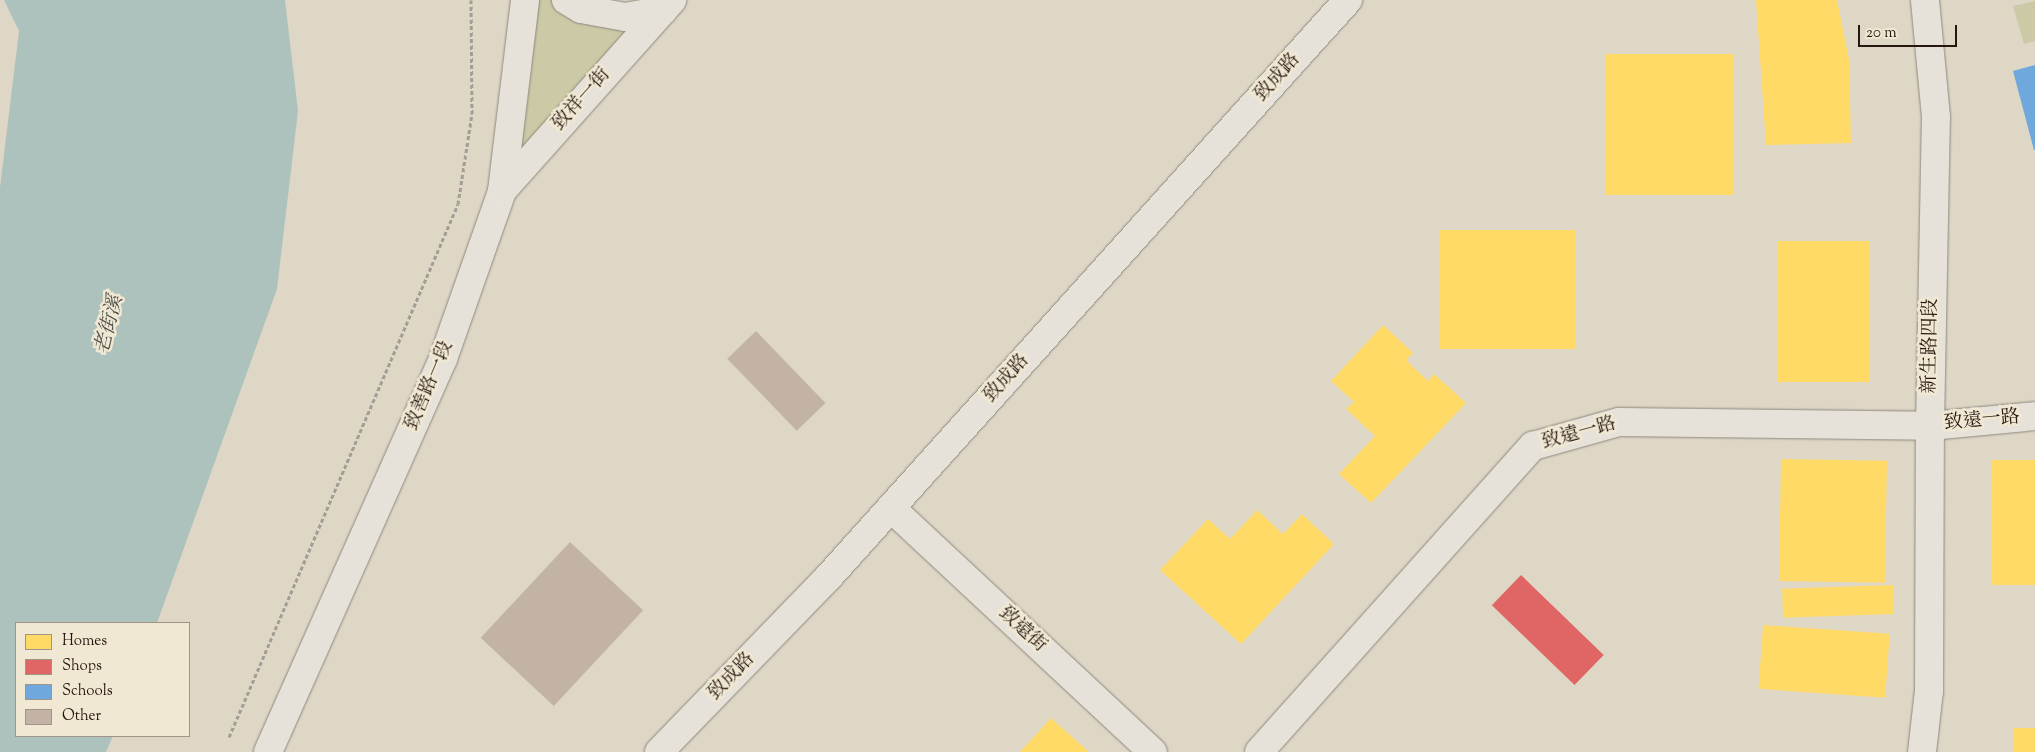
<!DOCTYPE html>
<html>
<head>
<meta charset="utf-8">
<style>
	body { margin:0 }
	#map { position:relative; width:2035px; height:752px; overflow:hidden; background:#ded7c6; font-family:"Sorts Mill Goudy","Noto Serif TC",serif }
	div>[style] { position:absolute }
	[style*='--x'] { left:calc(var(--x)*1px); top:calc(var(--y)*1px); width:calc(var(--w)*1px); rotate:calc(var(--a)*1deg) }
	.green>* { inset:0; background:#ccc9a6 }
	.water>* { inset:0; background:#aec2bd }
	.homes>* { inset:0; background:#ffd966; transform-origin:0 0 }
	.shops>* { inset:0; background:#e06666; transform-origin:0 0 }
	.schools>* { inset:0; background:#6fa8dc }
	.building>* { inset:0; background:#c2b3a6; transform-origin:0 0 }
	.path>* { height:3px; margin-top:-1.5px; transform-origin:0; background:repeating-linear-gradient(90deg,#a29d96 0 4px,transparent 0 6.5px) }
	.roads { filter:drop-shadow(0 0 1px #8e887e) drop-shadow(0 0 1px #8e887e) }
	.minor>* { height:28px; margin:-14px; padding:0 14px; transform-origin:14px; border-radius:14px; background:#e6e2d9 }
	span { translate:-50% -50%; white-space:nowrap; text-align:center; line-height:1.15; -webkit-text-stroke:5px #f0e8d3; paint-order:stroke }
	.street-label { font-size:19px; color:#251710 }
	.water-label { font-size:20px; color:#4e504b; font-style:italic }
	.legend { position:absolute; left:15px; top:622px; width:175px; height:115px; box-sizing:border-box; background:#f0e8d3; border:1px solid #9f9485; margin:0; padding:6px 9px; list-style:none; font-size:15px; color:#251710 }
	.legend li { display:flex; align-items:center; gap:10px; height:25px }
	.legend b { width:25px; border:1px solid #9f9485 }
	.scale { position:absolute; left:1858px; top:25px; width:99px; height:22px; box-sizing:border-box; border:2px solid #251710; border-top:0; padding-left:6px; font-size:15px; line-height:18px; white-space:nowrap; color:#251710; -webkit-text-stroke:4px #f0e8d3; paint-order:stroke }
</style>
</head>
<body>
<div id="map">
	<div class="green">
		<i style="clip-path:polygon(525px 0,566px 0,663px 10px,502px 191px)"></i>
		<i style="clip-path:polygon(2035px 1px,2035px 41px,2024px 44px,2013px 6px)"></i>
	</div>
	<div class="water">
		<i style="clip-path:polygon(4px 0,285px 0,298px 111px,277px 289px,157px 623px,16px 623px,16px 736px,113px 736px,106px 752px,0 752px,0 187px,19px 31px)"></i>
	</div>
	<div class="homes">
		<i style="clip-path:polygon(1756px 0,1837px 0,1849px 60px,1851px 143px,1766px 145px)"></i>
		<i style="left:1606px;top:54px;width:127px;height:141px"></i>
		<i style="left:1439px;top:230px;width:136px;height:119px"></i>
		<i style="left:1870px;top:241px;width:141px;height:93px;rotate:90deg"></i>
		<i style="clip-path:polygon(1383px 325px,1413px 353px,1406px 360px,1428px 381px,1434px 374px,1466px 403px,1371px 503px,1339px 474px,1375px 436px,1346px 409px,1354px 402px,1331px 381px)"></i>
		<i style="left:1781px;top:459px;width:106px;height:122px;rotate:1deg"></i>
		<i style="left:1992px;top:460px;width:43px;height:125px"></i>
		<i style="clip-path:polygon(1257px 510px,1283px 534px,1302px 514px,1334px 544px,1241px 644px,1160px 570px,1208px 519px,1230px 539px)"></i>
		<i style="left:1893px;top:585px;width:29px;height:111px;rotate:88deg"></i>
		<i style="left:1763px;top:625px;width:127px;height:64px;rotate:4deg"></i>
		<i style="clip-path:polygon(1051px 718px,1089px 752px,1020px 752px)"></i>
		<i style="left:2035px;top:728px;width:24px;height:22px;rotate:90deg"></i>
	</div>
	<div class="shops">
		<i style="left:1521px;top:575px;width:115px;height:42px;rotate:44deg"></i>
	</div>
	<div class="schools">
		<i style="clip-path:polygon(2035px 65px,2035px 150px,2034px 150px,2013px 71px)"></i>
	</div>
	<div class="building">
		<i style="left:756px;top:331px;width:100px;height:40px;rotate:46deg"></i>
		<i style="left:570px;top:542px;width:100px;height:131px;rotate:43deg"></i>
	</div>
	<div class="path">
		<i style="--x:229;--y:737;--w:580;--a:-66.75"></i>
		<i style="--x:458;--y:204;--w:91;--a:-81.2"></i>
		<i style="--x:472;--y:114;--w:114;--a:-90.5"></i>
	</div>
	<div class="roads">
		<div class="minor">
			<i style="--x:566;--y:0;--w:17;--a:31"></i>
			<i style="--x:581;--y:9;--w:45;--a:10.3"></i>
			<i style="--x:625;--y:17;--w:39;--a:-10"></i>
			<i style="--x:502;--y:191;--w:256;--a:-48.3"></i>
			<i style="--x:891;--y:508;--w:358;--a:43"></i>
			<i style="--x:268;--y:752;--w:430;--a:-66"></i>
			<i style="--x:443;--y:359;--w:178;--a:-70.6"></i>
			<i style="--x:502;--y:191;--w:192;--a:-83.1"></i>
			<i style="--x:659;--y:752;--w:238;--a:-45.9"></i>
			<i style="--x:825;--y:581;--w:782;--a:-48.01"></i>
			<i style="--x:1259;--y:752;--w:411;--a:-48.2"></i>
			<i style="--x:1533;--y:446;--w:89;--a:-15.6"></i>
			<i style="--x:1619;--y:422;--w:311;--a:0.7"></i>
			<i style="--x:1930;--y:426;--w:105;--a:-5.4"></i>
			<i style="--x:1922;--y:752;--w:61;--a:-83.5"></i>
			<i style="--x:1929;--y:691;--w:265;--a:-89.8"></i>
			<i style="--x:1930;--y:426;--w:309;--a:-88.9"></i>
			<i style="--x:1936;--y:117;--w:118;--a:-95.4"></i>
		</div>
	</div>
	<div class="street-label">
		<span style="left:1278px;top:78px;rotate:-48deg">致成路</span>
		<span style="left:582px;top:100px;rotate:-48deg">致祥一街</span>
		<span style="left:1931px;top:346px;rotate:-89deg">新生路四段</span>
		<span style="left:1007px;top:379px;rotate:-48deg">致成路</span>
		<span style="left:430px;top:386px;rotate:-67deg">致善路一段</span>
		<span style="left:1982px;top:421px;rotate:-5deg">致遠一路</span>
		<span style="left:1579px;top:434px;rotate:-15deg">致遠一路</span>
		<span style="left:1022px;top:630px;rotate:43deg">致遠街</span>
		<span style="left:732px;top:677px;rotate:-46deg">致成路</span>
	</div>
	<div class="water-label">
		<span style="left:110px;top:325px;rotate:-76deg">老街溪</span>
	</div>
	<ul class="legend">
	<li><b style="height:14px;background:#ffd966"></b>Homes</li>
	<li><b style="height:14px;background:#e06666"></b>Shops</li>
	<li><b style="height:14px;background:#6fa8dc"></b>Schools</li>
	<li><b style="height:14px;background:#c2b3a6"></b>Other</li>
	</ul>
	<div class="scale">20 m</div>
</div>
</body>
</html>
